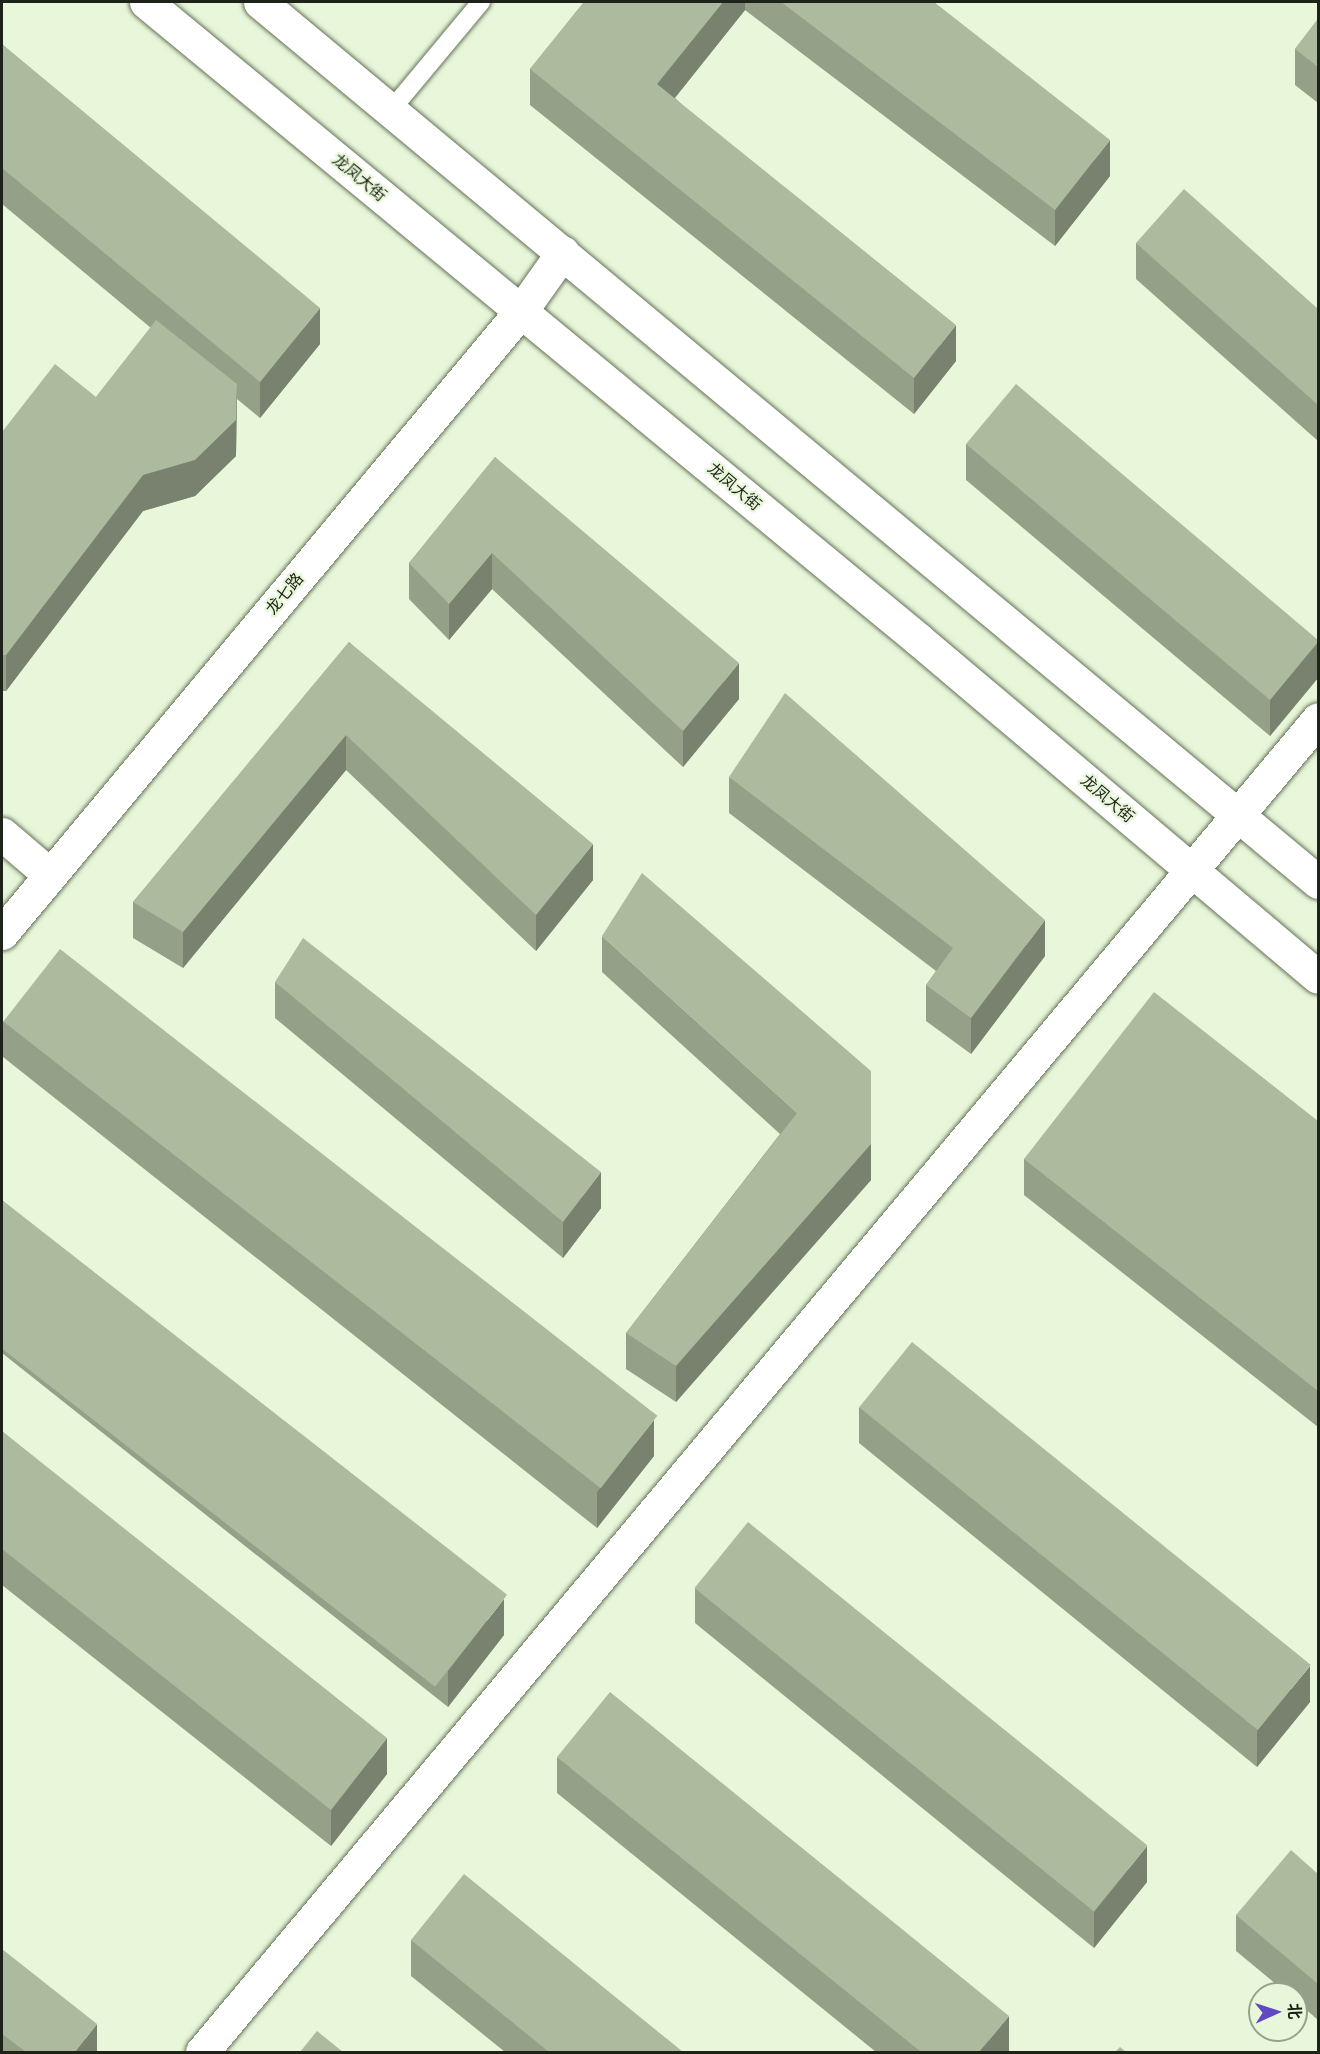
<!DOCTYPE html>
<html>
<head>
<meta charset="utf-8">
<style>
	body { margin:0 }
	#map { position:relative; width:1320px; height:2054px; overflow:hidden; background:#e8f7da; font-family:"Public Sans","Noto Sans SC",sans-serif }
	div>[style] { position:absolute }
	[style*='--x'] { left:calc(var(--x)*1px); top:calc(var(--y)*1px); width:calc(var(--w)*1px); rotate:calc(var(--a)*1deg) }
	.roads { filter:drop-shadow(0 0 2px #647157) drop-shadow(0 0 2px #647157) }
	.lane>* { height:18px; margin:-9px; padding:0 9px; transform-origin:9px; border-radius:9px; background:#fff }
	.street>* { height:33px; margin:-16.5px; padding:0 16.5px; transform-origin:16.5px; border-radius:16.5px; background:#fff }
	.secondary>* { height:33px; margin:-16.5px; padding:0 16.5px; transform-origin:16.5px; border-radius:16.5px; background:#fff }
	.primary>* { height:33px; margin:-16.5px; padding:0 16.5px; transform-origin:16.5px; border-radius:16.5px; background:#fff }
	.wall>* { inset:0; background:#94a088 }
	.shaded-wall>* { inset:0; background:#78826f }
	.building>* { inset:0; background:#acba9e; transform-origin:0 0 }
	span { translate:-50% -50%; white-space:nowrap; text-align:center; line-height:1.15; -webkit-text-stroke:4.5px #e8f7da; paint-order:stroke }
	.street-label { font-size:16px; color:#1e2319 }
	.frame { position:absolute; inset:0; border:3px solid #1e2319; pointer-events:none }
	.north { position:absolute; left:1248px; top:1982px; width:60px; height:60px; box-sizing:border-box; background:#e8f7da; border:2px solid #97a28d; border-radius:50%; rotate:87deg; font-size:16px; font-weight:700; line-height:24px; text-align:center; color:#1e2319 }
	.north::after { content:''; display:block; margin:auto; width:21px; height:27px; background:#6149c1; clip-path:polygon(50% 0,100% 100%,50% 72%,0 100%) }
</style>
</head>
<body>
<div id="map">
	<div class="roads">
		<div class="lane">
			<i style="--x:391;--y:110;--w:141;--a:-50.2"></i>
		</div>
		<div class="street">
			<i style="--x:2;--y:834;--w:63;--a:40.5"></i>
			<i style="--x:202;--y:2052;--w:1738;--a:-50.06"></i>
		</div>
		<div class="secondary">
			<i style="--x:2;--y:933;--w:810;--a:-50.16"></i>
			<i style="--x:521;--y:311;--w:72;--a:-54.6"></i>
		</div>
		<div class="primary">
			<i style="--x:146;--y:2;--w:1002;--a:39.53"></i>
			<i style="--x:919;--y:640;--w:522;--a:40.18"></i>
			<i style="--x:260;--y:2;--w:1376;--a:39.75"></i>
		</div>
	</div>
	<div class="wall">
		<i style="clip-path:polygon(584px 2px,934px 2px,1110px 176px,1055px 246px,745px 10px,675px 98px,956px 361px,914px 414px,530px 105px,530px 69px)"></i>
		<i style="clip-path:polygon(1318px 19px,1318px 103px,1295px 85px,1295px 49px)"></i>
		<i style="clip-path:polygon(2px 44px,320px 344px,260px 418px,237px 399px,236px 456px,195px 496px,143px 511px,6px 691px,2px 691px,2px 432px,96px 397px,151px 328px,2px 204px)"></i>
		<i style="clip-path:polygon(1136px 243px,1318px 309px,1318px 441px,1136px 279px)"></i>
		<i style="clip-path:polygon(966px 444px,1318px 640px,1318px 678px,1270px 736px,966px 480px)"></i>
		<i style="clip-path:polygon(495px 457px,739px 699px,683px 767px,492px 589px,449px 640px,409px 599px,409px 563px)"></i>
		<i style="clip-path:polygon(349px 642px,593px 880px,536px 951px,346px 770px,183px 968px,133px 938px,133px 902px)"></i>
		<i style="clip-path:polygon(729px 777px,1045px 956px,971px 1054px,926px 1021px,926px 985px,936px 971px,729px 813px)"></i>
		<i style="clip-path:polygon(602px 936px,871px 1180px,676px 1402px,626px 1369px,626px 1333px,780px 1134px,602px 972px)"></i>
		<i style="clip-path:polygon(275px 982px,601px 1208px,563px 1258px,275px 1018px)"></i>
		<i style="clip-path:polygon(3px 1021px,654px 1456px,597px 1528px,3px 1057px)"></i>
		<i style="clip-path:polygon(1318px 1121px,1318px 1427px,1024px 1195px,1024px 1159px)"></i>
		<i style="clip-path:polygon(2px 1200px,504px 1635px,448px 1707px,2px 1353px)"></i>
		<i style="clip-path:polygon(859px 1407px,1310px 1702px,1257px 1767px,859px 1443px)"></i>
		<i style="clip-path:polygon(2px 1431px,387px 1774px,331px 1846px,2px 1585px)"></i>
		<i style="clip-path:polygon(695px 1588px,1147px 1882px,1094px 1948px,695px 1623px)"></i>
		<i style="clip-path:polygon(557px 1757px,1009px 2052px,876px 2052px,557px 1793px)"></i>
		<i style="clip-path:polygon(1318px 1874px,1318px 2020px,1296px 2001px,1296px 1994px,1288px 1994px,1236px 1951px,1236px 1915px)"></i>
		<i style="clip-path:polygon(411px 1940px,683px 2052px,505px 2052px,411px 1976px)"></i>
		<i style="clip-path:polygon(2px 1949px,97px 2052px,2px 2052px)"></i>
	</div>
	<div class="shaded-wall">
		<i style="clip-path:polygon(723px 2px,745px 2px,745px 10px,657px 120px,657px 84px)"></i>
		<i style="clip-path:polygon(1110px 140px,1110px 176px,1055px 246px,1055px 210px)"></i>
		<i style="clip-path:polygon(320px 308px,320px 344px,260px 418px,260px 382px)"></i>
		<i style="clip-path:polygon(956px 325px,956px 361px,914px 414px,914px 378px)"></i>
		<i style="clip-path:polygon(237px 384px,236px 456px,195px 496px,143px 511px,6px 691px,6px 655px,143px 475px)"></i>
		<i style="clip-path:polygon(492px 553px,492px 589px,449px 640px,449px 604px)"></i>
		<i style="clip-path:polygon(1318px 642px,1318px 678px,1270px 736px,1270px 700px)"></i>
		<i style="clip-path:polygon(739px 663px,739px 699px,683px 767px,683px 731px)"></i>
		<i style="clip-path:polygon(346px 735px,346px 770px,183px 968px,183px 932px)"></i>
		<i style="clip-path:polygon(593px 844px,593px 880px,536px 951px,536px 915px)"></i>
		<i style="clip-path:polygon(1045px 920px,1045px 956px,971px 1054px,971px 1018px)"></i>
		<i style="clip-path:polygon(871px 1071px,871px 1180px,676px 1402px,676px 1366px)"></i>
		<i style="clip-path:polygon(601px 1172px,601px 1208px,563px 1258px,563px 1222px)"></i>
		<i style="clip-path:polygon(654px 1420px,654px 1456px,597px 1528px,597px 1492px)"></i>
		<i style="clip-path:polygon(504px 1599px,504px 1635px,448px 1707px,448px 1671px)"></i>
		<i style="clip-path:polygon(1310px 1666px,1310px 1702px,1257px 1767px,1257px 1731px)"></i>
		<i style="clip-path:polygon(387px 1738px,387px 1774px,331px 1846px,331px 1810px)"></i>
		<i style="clip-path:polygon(1147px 1846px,1147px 1882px,1094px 1948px,1094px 1912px)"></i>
		<i style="clip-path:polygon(1009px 2016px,1009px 2052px,979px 2052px)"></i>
		<i style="clip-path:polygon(97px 2024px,97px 2052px,75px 2052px)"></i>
	</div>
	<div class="building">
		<i style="clip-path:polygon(584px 2px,723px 2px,657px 84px,956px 325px,914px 378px,530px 69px)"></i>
		<i style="clip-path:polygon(781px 2px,934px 2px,1110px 140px,1055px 210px)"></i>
		<i style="clip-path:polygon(1318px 19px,1318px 67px,1295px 49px)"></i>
		<i style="clip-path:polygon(2px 44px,320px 308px,260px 382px,2px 168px)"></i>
		<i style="clip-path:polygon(1184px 189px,1318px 309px,1318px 405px,1136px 243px)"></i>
		<i style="clip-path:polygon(156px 320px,237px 384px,236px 420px,195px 460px,143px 475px,6px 655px,2px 655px,2px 432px,55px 364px,96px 397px)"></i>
		<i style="clip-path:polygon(1016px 384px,1318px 640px,1318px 642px,1270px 700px,966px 444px)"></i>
		<i style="clip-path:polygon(495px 457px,739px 663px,683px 731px,492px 553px,449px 604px,409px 563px)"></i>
		<i style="clip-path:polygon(349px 642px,593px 844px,536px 915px,346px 735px,183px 932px,133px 902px)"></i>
		<i style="clip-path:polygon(785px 693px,1045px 920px,971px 1018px,926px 985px,953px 948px,729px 777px)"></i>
		<i style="clip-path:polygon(642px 873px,871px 1071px,871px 1144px,676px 1366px,626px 1333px,797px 1113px,602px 936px)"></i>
		<i style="clip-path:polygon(303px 938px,601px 1172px,563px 1222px,275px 982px)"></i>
		<i style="left:60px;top:949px;width:758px;height:92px;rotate:38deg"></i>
		<i style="clip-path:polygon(1154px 992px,1318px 1121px,1318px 1391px,1024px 1159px)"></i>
		<i style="left:2px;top:1200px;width:641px;height:117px;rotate:38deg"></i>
		<i style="left:912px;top:1342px;width:513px;height:84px;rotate:39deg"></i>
		<i style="clip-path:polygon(2px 1431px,387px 1738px,331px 1810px,2px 1549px)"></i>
		<i style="left:748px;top:1522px;width:514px;height:85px;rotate:39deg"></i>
		<i style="clip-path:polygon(610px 1692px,1009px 2016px,979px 2052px,921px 2052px,557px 1757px)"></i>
		<i style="clip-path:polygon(1291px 1850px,1318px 1874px,1318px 1984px,1236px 1915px)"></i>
		<i style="clip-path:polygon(464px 1874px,683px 2052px,549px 2052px,411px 1940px)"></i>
		<i style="clip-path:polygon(2px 1949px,97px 2024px,75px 2052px,26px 2052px,2px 2034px)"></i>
		<i style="clip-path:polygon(317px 2031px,343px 2052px,300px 2052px)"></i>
		<i style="clip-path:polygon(1120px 2047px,1126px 2052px,1115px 2052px)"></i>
	</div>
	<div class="street-label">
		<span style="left:359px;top:178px;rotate:40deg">龙凤大街</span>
		<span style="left:734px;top:487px;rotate:40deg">龙凤大街</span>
		<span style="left:285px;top:594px;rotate:-50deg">龙七路</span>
		<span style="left:1107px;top:799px;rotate:40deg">龙凤大街</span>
	</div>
	<div class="frame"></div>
	<div class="north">北</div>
</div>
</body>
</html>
